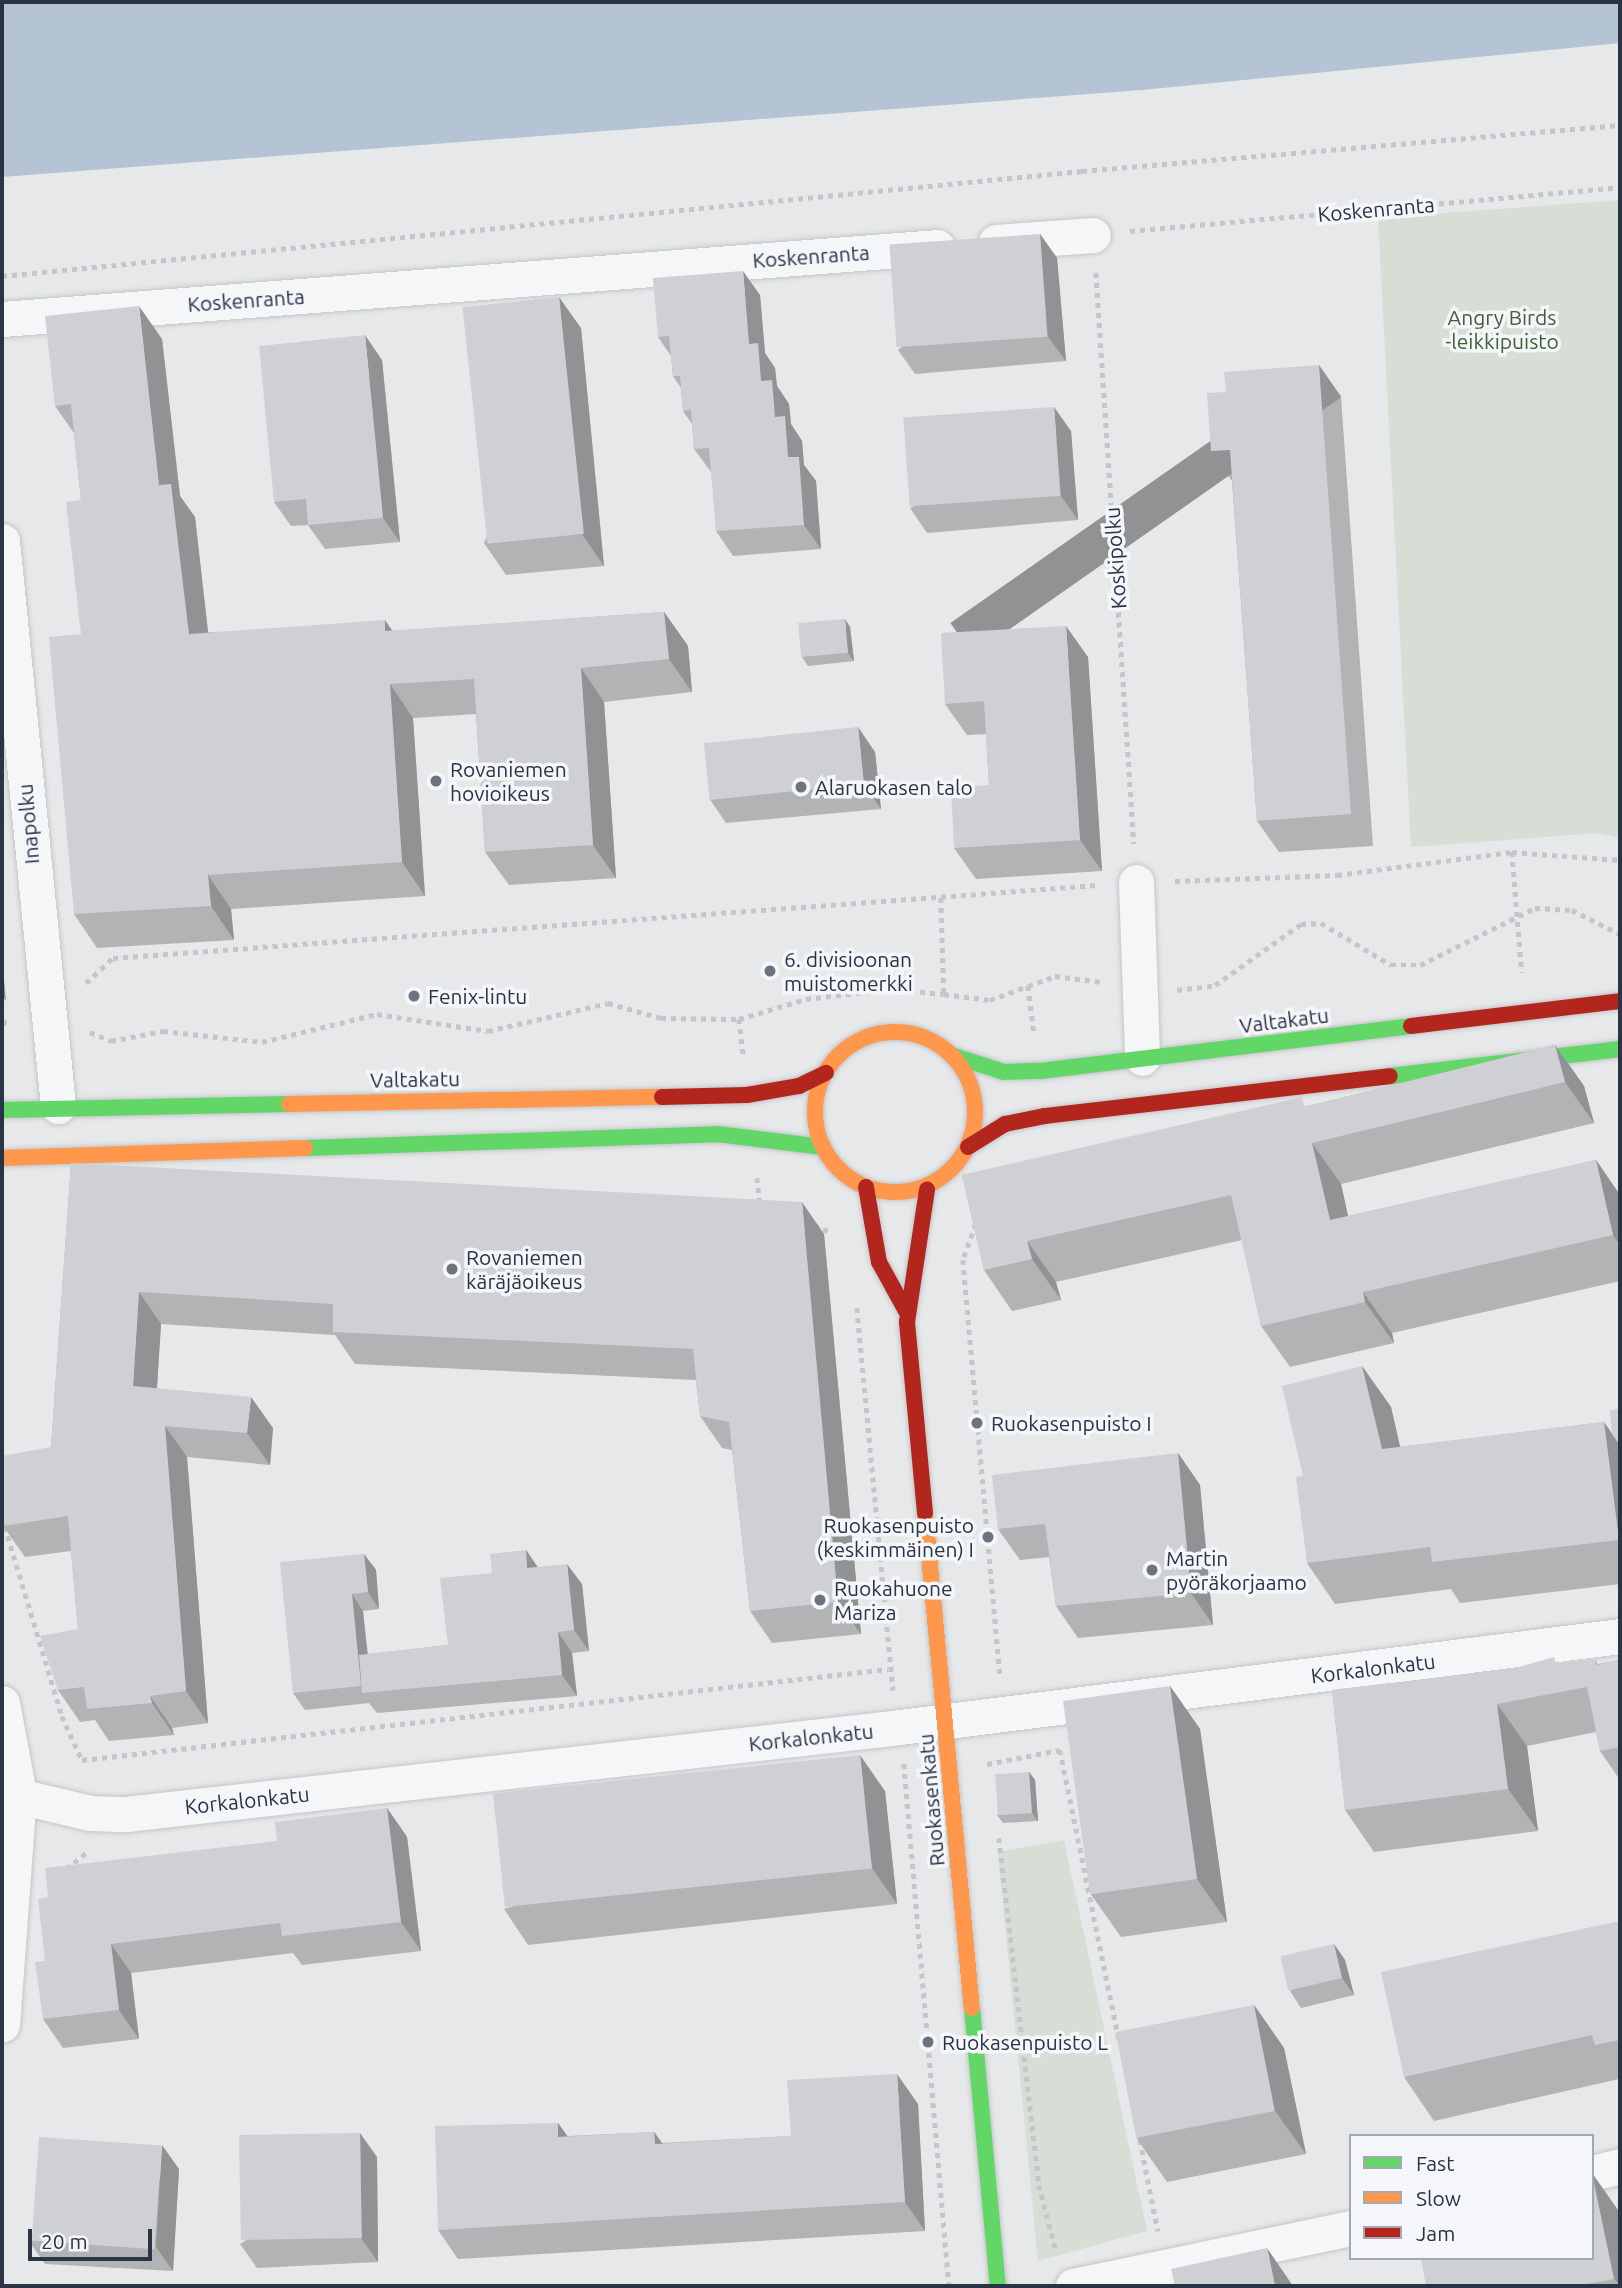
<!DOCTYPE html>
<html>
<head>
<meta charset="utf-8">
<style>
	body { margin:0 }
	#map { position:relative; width:1622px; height:2288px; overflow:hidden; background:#e6e8ea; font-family:Ubuntu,sans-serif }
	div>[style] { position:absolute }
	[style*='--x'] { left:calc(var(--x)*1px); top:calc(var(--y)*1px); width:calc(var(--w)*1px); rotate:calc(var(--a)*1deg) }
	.green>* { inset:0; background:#d6ded6 }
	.water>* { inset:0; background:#b4c4d5 }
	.path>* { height:4.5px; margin-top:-2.25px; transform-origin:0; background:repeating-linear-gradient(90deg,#c5c6ca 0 5px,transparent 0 10px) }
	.roads { filter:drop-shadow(0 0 2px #c4c6c8) drop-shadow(0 0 2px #c4c6c8) }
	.street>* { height:35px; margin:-17.5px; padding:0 17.5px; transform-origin:17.5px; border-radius:17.5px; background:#f5f6f7 }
	.fast>* { height:16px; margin:-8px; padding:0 8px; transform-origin:8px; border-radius:8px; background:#63d668 }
	.slow>* { height:16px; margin:-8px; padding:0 8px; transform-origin:8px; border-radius:8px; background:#ff974d }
	.slow>.ring { margin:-8px; padding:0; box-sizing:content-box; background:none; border:16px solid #ff974d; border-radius:50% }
	.jam>* { height:16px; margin:-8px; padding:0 8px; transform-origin:8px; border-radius:8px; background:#b3261e }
	.wall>* { inset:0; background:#b1b3b5 }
	.shaded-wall>* { inset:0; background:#909294; transform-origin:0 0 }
	.building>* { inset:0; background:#ced0d3; transform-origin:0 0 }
	.dots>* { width:19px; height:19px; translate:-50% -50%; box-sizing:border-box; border:4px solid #f4f6f9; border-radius:50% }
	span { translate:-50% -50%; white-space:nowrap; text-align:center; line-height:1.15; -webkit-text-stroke:7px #f4f6f9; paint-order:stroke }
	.street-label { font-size:21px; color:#2b3445 }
	.park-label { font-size:21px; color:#3f6138 }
	.poi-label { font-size:21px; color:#2b3445 }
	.left { translate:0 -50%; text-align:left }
	.right { translate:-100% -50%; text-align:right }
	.frame { position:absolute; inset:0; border:4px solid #2b3445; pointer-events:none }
	.legend { position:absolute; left:1349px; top:2134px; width:245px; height:126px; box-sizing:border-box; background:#f4f6f9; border:2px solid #a4a8b1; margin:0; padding:9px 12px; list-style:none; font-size:21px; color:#2b3445 }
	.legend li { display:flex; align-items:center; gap:14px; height:35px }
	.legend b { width:35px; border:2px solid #a4a8b1 }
	.scale { position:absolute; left:28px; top:2229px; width:124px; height:32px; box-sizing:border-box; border:4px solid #2b3445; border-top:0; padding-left:9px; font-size:21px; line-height:24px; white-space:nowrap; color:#2b3445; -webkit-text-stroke:5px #f4f6f9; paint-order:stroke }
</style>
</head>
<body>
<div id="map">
	<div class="green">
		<i style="clip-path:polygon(1620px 200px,1620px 838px,1598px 833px,1411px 847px,1378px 218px)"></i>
		<i style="clip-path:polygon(1064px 1840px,1147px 2231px,1038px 2261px,998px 1852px)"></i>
	</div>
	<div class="water">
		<i style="clip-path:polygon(2px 2px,1620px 2px,1620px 43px,1142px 90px,2px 177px)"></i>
	</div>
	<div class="path">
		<i style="--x:1130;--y:231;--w:492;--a:-5.1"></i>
		<i style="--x:1096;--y:273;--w:572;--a:86.19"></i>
		<i style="--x:2;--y:276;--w:1085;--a:-5.55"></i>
		<i style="--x:1082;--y:171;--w:540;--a:-4.89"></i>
		<i style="--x:1512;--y:852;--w:121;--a:85.3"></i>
		<i style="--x:1175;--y:881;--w:162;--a:-2.1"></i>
		<i style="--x:1337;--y:875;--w:177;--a:-7.5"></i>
		<i style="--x:1512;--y:852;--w:108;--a:4.2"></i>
		<i style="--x:941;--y:898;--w:96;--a:88.2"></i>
		<i style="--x:944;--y:994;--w:46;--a:7.4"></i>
		<i style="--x:990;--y:1000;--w:40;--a:-20.2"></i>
		<i style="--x:1028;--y:986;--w:46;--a:82.6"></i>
		<i style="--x:86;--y:983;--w:37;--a:-43"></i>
		<i style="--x:113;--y:958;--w:987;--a:-4.24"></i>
		<i style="--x:1028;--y:986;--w:29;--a:-20"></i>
		<i style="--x:1055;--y:976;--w:47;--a:7.3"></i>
		<i style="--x:1177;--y:990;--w:38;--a:-7"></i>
		<i style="--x:1215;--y:985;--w:105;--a:-35.3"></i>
		<i style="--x:1301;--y:924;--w:20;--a:-3"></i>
		<i style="--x:1321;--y:923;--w:82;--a:31"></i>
		<i style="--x:1391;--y:965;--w:29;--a:0"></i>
		<i style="--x:1420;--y:965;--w:128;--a:-26.4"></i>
		<i style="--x:1535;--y:908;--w:37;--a:3"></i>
		<i style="--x:1572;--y:910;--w:54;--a:26.6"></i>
		<i style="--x:739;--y:1019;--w:38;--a:83"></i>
		<i style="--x:2;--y:1023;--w:10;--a:-11"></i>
		<i style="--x:90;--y:1032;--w:23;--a:23"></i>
		<i style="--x:111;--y:1041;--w:53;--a:-10.9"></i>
		<i style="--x:163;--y:1031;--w:100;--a:6.3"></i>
		<i style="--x:262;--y:1042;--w:118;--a:-13.7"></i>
		<i style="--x:377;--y:1014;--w:112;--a:8.7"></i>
		<i style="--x:488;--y:1031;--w:123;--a:-13.1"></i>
		<i style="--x:608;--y:1003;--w:55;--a:15.8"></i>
		<i style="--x:661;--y:1018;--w:78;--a:0.7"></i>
		<i style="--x:739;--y:1019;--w:70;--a:-16.6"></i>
		<i style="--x:806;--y:999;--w:85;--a:-6.8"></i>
		<i style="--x:890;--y:989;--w:54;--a:5.3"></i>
		<i style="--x:757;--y:1178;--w:26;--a:83"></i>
		<i style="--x:976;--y:1224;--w:38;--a:110"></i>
		<i style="--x:963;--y:1260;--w:419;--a:84.9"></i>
		<i style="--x:814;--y:1225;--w:20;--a:24"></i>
		<i style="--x:857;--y:1308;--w:384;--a:84.6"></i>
		<i style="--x:2;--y:1517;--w:208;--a:73.2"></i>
		<i style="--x:62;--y:1716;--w:48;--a:65.6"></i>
		<i style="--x:82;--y:1760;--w:811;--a:-6.44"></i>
		<i style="--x:904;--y:1764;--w:524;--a:85.07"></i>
		<i style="--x:987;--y:1764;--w:74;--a:-10.9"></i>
		<i style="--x:1060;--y:1750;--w:295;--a:78.5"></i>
		<i style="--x:999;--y:1838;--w:349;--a:83.4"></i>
		<i style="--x:1039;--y:2185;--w:68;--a:75.6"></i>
		<i style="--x:66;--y:1869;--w:27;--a:-39"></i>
		<i style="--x:1140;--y:2140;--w:93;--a:78.8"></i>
	</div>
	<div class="roads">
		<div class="street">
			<i style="--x:996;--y:242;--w:97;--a:-4.1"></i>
			<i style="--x:2;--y:319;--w:938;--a:-4.4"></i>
			<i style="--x:2;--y:541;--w:568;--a:84.34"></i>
			<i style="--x:1136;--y:882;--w:176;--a:88"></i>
			<i style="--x:2;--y:1703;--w:93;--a:79.4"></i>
			<i style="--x:19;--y:1794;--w:231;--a:94.2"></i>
			<i style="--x:2;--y:1792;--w:90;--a:13.4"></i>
			<i style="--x:90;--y:1813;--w:36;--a:2"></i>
			<i style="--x:126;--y:1814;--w:779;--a:-6.41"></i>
			<i style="--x:900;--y:1727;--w:726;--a:-7.2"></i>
			<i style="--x:1592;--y:2173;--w:29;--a:-14"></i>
			<i style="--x:1073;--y:2286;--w:284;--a:-11.8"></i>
		</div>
		<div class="fast">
			<i style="--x:954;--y:1056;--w:52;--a:17.7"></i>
			<i style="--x:1004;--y:1072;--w:36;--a:-2"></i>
			<i style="--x:1040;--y:1071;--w:374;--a:-6.9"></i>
			<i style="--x:1390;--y:1076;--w:232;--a:-6.7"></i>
			<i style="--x:2;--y:1110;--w:287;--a:-1.2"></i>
			<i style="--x:305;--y:1148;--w:412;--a:-1.9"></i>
			<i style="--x:717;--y:1134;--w:107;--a:7"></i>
			<i style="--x:972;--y:2008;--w:279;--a:84.7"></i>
		</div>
		<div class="slow">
			<i class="ring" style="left:815px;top:1032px;width:144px;height:144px"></i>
			<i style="--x:289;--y:1104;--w:373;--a:-1.1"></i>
			<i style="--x:2;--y:1158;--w:303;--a:-1.9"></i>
			<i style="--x:925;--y:1513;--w:497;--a:84.6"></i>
		</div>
		<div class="jam">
			<i style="--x:1411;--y:1026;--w:210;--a:-6.8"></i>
			<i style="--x:662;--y:1097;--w:85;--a:-1.3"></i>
			<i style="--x:747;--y:1095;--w:53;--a:-9.8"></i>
			<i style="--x:799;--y:1086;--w:30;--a:-26"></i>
			<i style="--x:968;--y:1147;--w:44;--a:-31.9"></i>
			<i style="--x:1005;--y:1124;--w:41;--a:-11.3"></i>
			<i style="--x:1045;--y:1116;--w:347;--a:-6.6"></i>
			<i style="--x:866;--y:1187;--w:76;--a:80.2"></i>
			<i style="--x:879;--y:1262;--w:56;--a:61.1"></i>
			<i style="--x:925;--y:1513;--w:192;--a:-95.4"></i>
			<i style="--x:907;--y:1322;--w:134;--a:-81.4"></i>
		</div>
	</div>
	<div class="wall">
		<i style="clip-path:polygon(1040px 234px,1057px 258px,1066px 361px,915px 374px,898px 350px)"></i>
		<i style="clip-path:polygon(760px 295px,765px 353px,775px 368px,777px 386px,789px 404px,791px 424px,802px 441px,804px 465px,816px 481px,821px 549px,733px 556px,716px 531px,712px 473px,694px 449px,692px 424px,683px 411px,681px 388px,673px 376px,671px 356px,658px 337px)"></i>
		<i style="clip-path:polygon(581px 328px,604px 566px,506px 575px,484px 543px)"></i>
		<i style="clip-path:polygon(162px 339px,180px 496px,195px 517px,208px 632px,392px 631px,664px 612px,688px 646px,692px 692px,604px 702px,616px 878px,509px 885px,485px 852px,476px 714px,413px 718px,425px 896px,231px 909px,234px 940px,97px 948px,74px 914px,81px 634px,81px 500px,74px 433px,55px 406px)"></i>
		<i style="clip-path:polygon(382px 360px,400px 542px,325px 549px,308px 525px,291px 526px,274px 502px)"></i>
		<i style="clip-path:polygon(1341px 397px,1373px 846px,1279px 852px,1257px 821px,1232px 481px,1211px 451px)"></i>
		<i style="clip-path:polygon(1071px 431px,1078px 520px,927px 533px,910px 508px)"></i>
		<i style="clip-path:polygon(850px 627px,854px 661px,808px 666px,802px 657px)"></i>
		<i style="clip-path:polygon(1088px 657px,1102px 871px,976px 879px,954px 848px,989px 785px,986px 734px,967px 735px,945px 704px)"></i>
		<i style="clip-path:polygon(875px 752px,881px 809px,726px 823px,709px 798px)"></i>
		<i style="clip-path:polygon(1555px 1045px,1584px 1086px,1594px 1123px,1341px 1184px,1348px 1216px,1596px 1160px,1620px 1195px,1620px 1281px,1392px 1333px,1394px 1343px,1290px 1367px,1261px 1326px,1242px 1240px,1056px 1282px,1061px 1300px,1012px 1311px,984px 1270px,962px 1175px,1308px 1106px)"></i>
		<i style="clip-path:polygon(71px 1163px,824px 1234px,861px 1634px,772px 1643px,750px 1611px,732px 1450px,722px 1448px,700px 1416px,696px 1380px,355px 1364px,335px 1335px,161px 1324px,157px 1388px,273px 1428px,270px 1465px,187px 1457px,208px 1723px,172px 1728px,174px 1735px,109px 1741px,95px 1720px,80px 1722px,58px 1690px,78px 1629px,71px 1551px,25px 1557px,3px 1526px,51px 1447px)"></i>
		<i style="clip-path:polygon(1362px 1366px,1391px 1407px,1400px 1447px,1604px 1422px,1612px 1434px,1620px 1409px,1620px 1584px,1460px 1603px,1451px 1589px,1335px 1604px,1307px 1563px,1303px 1476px)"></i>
		<i style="clip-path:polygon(1178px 1453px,1200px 1485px,1213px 1625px,1078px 1638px,1056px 1606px,1049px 1557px,1020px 1560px,998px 1529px)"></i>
		<i style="clip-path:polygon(526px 1550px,538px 1567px,582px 1584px,589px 1651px,572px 1653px,577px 1696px,377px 1713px,369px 1703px,305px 1710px,293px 1693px,364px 1554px,376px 1570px,379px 1609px,363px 1611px,368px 1654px,448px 1645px,492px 1573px)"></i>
		<i style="clip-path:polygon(1595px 1660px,1598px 1664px,1620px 1660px,1620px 1780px,1600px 1751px,1596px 1732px,1527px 1746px,1538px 1831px,1374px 1852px,1345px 1810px,1332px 1690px)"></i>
		<i style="clip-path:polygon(1170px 1686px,1200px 1729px,1227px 1922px,1121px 1937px,1090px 1893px)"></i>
		<i style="clip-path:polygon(1029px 1772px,1035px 1780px,1038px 1821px,1003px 1823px,997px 1815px)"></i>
		<i style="clip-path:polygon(885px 1791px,897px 1904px,528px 1945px,504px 1909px)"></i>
		<i style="clip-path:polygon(387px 1808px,407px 1837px,421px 1951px,302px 1965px,293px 1953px,131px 1973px,139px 2039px,63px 2048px,43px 2019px,48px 1897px,277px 1841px)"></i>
		<i style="clip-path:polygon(1620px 1921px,1620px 2082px,1619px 2079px,1434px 2121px,1404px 2077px)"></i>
		<i style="clip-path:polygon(1334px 1944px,1345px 1960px,1354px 1995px,1301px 2008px,1290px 1991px)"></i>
		<i style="clip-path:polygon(1254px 2005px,1284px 2048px,1306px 2154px,1167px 2182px,1137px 2139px)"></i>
		<i style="clip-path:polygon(918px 2104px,925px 2231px,458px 2259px,438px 2230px,568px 2136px,654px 2132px,662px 2143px,791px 2136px)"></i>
		<i style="clip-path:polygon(377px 2157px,378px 2262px,257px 2268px,240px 2244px)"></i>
		<i style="clip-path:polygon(179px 2169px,173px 2271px,45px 2264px,28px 2240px)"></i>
		<i style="clip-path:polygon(1592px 2173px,1620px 2213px,1620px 2286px,1426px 2286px)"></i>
	</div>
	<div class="shaded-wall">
		<i style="clip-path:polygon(1040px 234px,1057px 258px,1066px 361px,1048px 337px)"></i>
		<i style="clip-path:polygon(743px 271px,760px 295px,765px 353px,775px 368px,777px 386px,789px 404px,791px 424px,802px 441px,804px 465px,816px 481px,821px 549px,804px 525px,788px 457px,749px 344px)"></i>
		<i style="clip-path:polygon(559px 297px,581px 328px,604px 566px,582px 534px)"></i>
		<i style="clip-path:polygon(139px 306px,162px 339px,180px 496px,195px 517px,212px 667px,189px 634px,159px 485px)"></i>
		<i style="clip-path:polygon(365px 335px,382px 360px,400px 542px,383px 518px)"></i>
		<i style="left:1319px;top:365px;width:39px;height:450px;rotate:55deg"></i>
		<i style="clip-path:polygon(1054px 407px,1071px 431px,1078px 520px,1061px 496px)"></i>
		<i style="clip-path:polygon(664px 612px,688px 646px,692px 692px,669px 659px)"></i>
		<i style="clip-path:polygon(845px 619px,850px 627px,854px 661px,848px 653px)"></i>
		<i style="clip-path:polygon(385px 620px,408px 654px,385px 631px)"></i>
		<i style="clip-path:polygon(1066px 626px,1088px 657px,1102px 871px,1080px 840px)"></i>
		<i style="clip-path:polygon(581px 668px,604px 702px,616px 878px,593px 845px)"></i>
		<i style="clip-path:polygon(390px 684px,413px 718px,425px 896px,402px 862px)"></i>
		<i style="clip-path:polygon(858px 727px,875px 752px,881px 809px,864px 784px)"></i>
		<i style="clip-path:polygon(208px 875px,231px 909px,234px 940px,211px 906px)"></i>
		<i style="clip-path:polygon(2px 957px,6px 1001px,2px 995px)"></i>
		<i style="clip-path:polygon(1555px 1045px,1584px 1086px,1594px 1123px,1565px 1082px)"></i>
		<i style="clip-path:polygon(1312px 1143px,1341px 1184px,1358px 1261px,1330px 1220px)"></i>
		<i style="clip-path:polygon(1596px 1160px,1620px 1195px,1620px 1245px,1613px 1235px)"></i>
		<i style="clip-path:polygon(802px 1202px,824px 1234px,861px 1634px,838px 1602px)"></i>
		<i style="clip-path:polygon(1027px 1241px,1056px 1282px,1061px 1300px,1032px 1259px)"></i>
		<i style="clip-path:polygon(139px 1292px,161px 1324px,155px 1418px,133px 1386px)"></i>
		<i style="clip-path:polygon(1363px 1292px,1392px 1333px,1394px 1343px,1365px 1302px)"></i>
		<i style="clip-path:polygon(1362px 1366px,1391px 1407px,1410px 1490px,1382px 1449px)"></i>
		<i style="clip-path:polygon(251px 1397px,273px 1428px,270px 1465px,247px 1433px)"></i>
		<i style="clip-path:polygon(1604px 1422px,1620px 1445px,1620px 1542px,1619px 1540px)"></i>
		<i style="clip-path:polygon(165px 1426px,187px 1457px,208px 1723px,186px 1691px)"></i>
		<i style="clip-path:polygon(1178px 1453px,1200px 1485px,1213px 1625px,1191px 1593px)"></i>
		<i style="clip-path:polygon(526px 1550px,540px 1571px,527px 1568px)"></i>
		<i style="clip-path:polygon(364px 1554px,376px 1570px,379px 1609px,368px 1592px)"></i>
		<i style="clip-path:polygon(567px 1564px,582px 1584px,589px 1651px,574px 1630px)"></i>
		<i style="clip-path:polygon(352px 1594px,363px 1611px,371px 1692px,361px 1686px)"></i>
		<i style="clip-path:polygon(558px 1632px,572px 1653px,577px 1696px,562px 1675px)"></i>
		<i style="clip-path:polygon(1170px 1686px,1200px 1729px,1227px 1922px,1197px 1879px)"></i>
		<i style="clip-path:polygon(150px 1696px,172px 1728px,174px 1735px,152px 1703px)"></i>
		<i style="clip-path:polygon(1497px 1704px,1527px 1746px,1538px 1831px,1508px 1789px)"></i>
		<i style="clip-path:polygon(860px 1755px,885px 1791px,897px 1904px,872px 1868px)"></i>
		<i style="clip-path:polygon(1029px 1772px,1035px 1780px,1038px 1821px,1032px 1813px)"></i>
		<i style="clip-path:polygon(387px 1808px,407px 1837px,421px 1951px,401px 1922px)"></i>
		<i style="clip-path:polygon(111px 1944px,131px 1973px,139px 2039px,119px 2010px)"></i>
		<i style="clip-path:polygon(1334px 1944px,1345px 1960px,1354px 1995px,1342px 1978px)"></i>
		<i style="clip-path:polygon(1254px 2005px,1284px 2048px,1306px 2154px,1275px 2111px)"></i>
		<i style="clip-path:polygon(897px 2074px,918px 2104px,925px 2231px,905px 2202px)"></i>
		<i style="clip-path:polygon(558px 2123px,579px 2152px,558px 2137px)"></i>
		<i style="clip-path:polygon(654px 2132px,675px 2161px,655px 2144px)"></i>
		<i style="clip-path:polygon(360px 2133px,377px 2157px,378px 2262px,361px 2238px)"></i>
		<i style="clip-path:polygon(162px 2145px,179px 2169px,173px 2271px,156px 2247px)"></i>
		<i style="clip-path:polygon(1592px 2173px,1620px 2213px,1620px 2286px,1614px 2279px)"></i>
		<i style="clip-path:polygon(1267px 2248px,1293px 2286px,1275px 2286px)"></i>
	</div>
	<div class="building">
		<i style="left:1040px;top:234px;width:103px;height:151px;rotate:86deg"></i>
		<i style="clip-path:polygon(743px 271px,749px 344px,758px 343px,761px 381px,772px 380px,775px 417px,785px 416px,788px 457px,799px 457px,804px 525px,716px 531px,709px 448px,694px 449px,691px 410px,683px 411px,680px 376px,673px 376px,669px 336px,658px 337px,653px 278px)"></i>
		<i style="left:559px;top:297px;width:238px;height:97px;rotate:84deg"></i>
		<i style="clip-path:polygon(139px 306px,159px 485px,171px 484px,189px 634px,385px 620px,385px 631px,664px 612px,669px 659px,581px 668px,593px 845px,485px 852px,474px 679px,390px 684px,402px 862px,208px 875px,211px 906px,74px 914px,49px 637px,81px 634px,66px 502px,81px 500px,71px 404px,55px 406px,45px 316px)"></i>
		<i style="clip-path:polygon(365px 335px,383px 518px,308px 525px,306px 499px,274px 502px,259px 346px)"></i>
		<i style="clip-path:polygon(1319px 365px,1351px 814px,1257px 821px,1230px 450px,1211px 451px,1207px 393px,1226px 392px,1224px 372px)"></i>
		<i style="left:1054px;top:407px;width:89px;height:151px;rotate:86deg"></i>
		<i style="left:845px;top:619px;width:34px;height:47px;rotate:85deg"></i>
		<i style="clip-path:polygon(1066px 626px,1080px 840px,954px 848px,951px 788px,989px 785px,984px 701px,945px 704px,941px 633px)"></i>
		<i style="left:858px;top:727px;width:57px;height:155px;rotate:84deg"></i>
		<i style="clip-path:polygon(1555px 1045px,1565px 1082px,1312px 1143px,1330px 1220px,1596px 1160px,1613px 1235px,1363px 1292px,1365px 1302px,1261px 1326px,1231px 1195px,1027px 1241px,1032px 1259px,984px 1270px,962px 1175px,1302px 1097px,1304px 1107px)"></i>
		<i style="clip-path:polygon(71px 1163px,802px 1202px,838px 1602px,750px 1611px,729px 1422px,700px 1416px,693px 1349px,333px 1332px,333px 1304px,139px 1292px,133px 1386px,251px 1397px,247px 1433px,165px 1426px,186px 1691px,150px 1696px,152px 1703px,87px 1709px,84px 1687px,58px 1690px,40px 1636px,78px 1629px,68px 1516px,3px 1526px,2px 1521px,2px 1456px,51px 1447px)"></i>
		<i style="clip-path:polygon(1362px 1366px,1382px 1449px,1604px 1422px,1619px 1540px,1432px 1562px,1430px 1547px,1307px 1563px,1296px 1477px,1303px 1476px,1282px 1386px)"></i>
		<i style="clip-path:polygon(1620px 1409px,1620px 1444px,1619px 1444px,1612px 1434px,1610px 1410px)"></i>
		<i style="clip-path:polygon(1178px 1453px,1191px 1593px,1056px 1606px,1045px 1524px,998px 1529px,992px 1475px)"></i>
		<i style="clip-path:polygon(526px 1550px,527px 1568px,567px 1564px,574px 1630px,558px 1632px,562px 1675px,362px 1693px,359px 1655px,448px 1645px,440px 1578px,492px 1573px,490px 1554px)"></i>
		<i style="clip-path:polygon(364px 1554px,368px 1592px,352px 1594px,361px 1686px,293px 1693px,280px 1562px)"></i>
		<i style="clip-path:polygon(1554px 1657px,1556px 1664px,1595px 1660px,1596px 1665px,1620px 1660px,1620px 1747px,1600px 1751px,1587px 1687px,1497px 1704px,1508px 1789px,1345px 1810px,1332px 1690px,1512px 1669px)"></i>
		<i style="left:1170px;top:1686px;width:195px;height:108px;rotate:82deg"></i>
		<i style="left:860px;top:1755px;width:114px;height:369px;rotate:84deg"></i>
		<i style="left:1029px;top:1772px;width:41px;height:34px;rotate:86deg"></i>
		<i style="clip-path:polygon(387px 1808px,401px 1922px,282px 1936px,280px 1923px,111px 1944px,119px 2010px,43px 2019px,35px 1962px,45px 1961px,38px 1899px,48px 1897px,45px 1868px,277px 1841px,275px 1822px)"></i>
		<i style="clip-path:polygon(1620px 1921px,1620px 2040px,1595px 2045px,1592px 2035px,1404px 2077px,1381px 1972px)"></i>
		<i style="left:1334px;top:1944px;width:35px;height:55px;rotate:77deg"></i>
		<i style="left:1254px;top:2005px;width:108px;height:141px;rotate:79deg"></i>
		<i style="clip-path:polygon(897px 2074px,905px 2202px,438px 2230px,435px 2126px,558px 2123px,558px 2137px,654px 2132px,655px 2144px,791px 2136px,787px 2080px)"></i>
		<i style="left:360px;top:2133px;width:105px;height:121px;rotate:89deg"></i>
		<i style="left:39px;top:2137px;width:123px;height:104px;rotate:4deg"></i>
		<i style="clip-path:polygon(1592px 2174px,1614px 2279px,1577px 2286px,1426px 2286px,1421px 2258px,1592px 2258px)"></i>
		<i style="clip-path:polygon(1267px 2248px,1275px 2286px,1175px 2286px,1171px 2269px)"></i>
	</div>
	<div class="dots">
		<i style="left:436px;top:781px;background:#6c737f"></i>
		<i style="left:801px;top:787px;background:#6c737f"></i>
		<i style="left:770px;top:971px;background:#6c737f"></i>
		<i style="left:414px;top:996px;background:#6c737f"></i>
		<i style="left:452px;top:1269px;background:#6c737f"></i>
		<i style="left:977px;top:1423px;background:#6c737f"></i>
		<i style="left:988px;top:1537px;background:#6c737f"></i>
		<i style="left:1152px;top:1570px;background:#6c737f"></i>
		<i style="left:820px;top:1600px;background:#6c737f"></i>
		<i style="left:928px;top:2042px;background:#6c737f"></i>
	</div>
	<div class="street-label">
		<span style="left:1376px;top:209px;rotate:-5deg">Koskenranta</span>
		<span style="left:811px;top:256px;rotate:-4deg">Koskenranta</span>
		<span style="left:246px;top:300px;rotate:-4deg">Koskenranta</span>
		<span style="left:1115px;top:558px;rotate:-94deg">Koskipolku</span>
		<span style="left:28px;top:824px;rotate:-95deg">Inapolku</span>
		<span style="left:1284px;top:1020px;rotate:-7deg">Valtakatu</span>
		<span style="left:415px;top:1079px;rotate:-1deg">Valtakatu</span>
		<span style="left:1373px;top:1668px;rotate:-7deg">Korkalonkatu</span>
		<span style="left:811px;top:1737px;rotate:-6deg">Korkalonkatu</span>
		<span style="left:247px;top:1800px;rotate:-6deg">Korkalonkatu</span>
		<span style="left:931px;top:1800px;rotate:-95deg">Ruokasenkatu</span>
	</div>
	<div class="park-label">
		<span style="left:1502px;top:329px">Angry Birds<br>-leikkipuisto</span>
	</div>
	<div class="poi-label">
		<span class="left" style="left:450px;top:781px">Rovaniemen<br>hovioikeus</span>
		<span class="left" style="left:815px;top:787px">Alaruokasen talo</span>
		<span class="left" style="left:784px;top:971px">6. divisioonan<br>muistomerkki</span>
		<span class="left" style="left:428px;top:996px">Fenix-lintu</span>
		<span class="left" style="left:466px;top:1269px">Rovaniemen<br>käräjäoikeus</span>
		<span class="left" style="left:991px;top:1423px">Ruokasenpuisto I</span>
		<span class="right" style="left:974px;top:1537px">Ruokasenpuisto<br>(keskimmäinen) I</span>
		<span class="left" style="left:1166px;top:1570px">Martin<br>pyöräkorjaamo</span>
		<span class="left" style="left:834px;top:1600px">Ruokahuone<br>Mariza</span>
		<span class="left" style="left:942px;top:2042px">Ruokasenpuisto L</span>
	</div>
	<div class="frame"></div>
	<ul class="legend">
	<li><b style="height:9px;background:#63d668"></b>Fast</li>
	<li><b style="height:9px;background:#ff974d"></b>Slow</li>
	<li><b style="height:9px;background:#b3261e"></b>Jam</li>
	</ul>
	<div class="scale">20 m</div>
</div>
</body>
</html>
